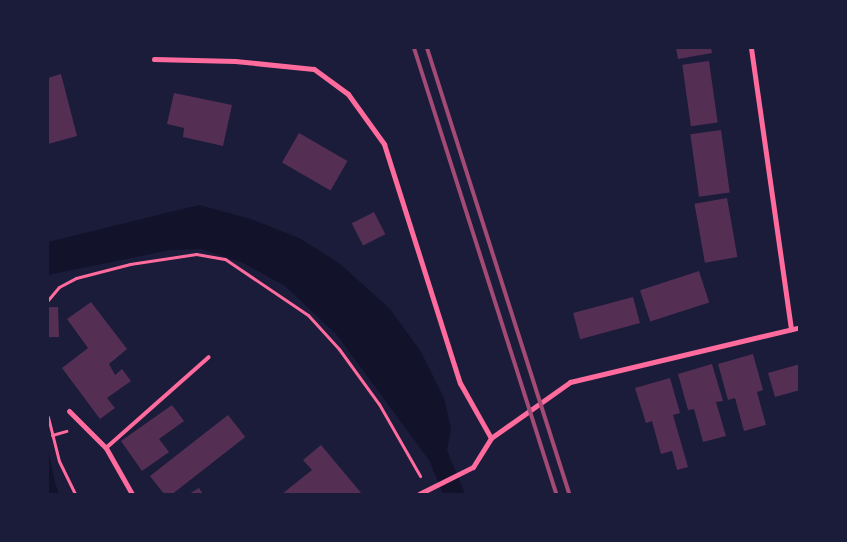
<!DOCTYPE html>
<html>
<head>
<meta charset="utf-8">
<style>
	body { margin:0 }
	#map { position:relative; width:847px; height:542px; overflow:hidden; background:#1b1b3a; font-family:Overpass,sans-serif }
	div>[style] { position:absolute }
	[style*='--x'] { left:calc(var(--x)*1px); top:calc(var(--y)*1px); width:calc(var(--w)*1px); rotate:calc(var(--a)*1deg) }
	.water>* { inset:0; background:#12122b }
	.building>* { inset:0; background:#542f53; transform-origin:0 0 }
	.path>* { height:3px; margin:-1.5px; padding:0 1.5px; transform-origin:1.5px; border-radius:1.5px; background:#ff6b9d }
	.service>* { height:4px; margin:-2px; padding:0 2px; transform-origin:2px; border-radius:2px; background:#ff6b9d }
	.minor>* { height:5px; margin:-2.5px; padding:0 2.5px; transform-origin:2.5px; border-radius:2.5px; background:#ff6b9d }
	.rail>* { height:4px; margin:-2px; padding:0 2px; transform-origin:2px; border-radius:2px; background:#a44b75 }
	span { translate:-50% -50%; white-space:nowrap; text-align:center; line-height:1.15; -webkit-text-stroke:5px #1b1b3a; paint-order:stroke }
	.frame { position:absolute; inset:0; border:49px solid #1b1b3a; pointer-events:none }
</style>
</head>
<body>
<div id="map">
	<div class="water">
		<i style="clip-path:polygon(199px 205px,251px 219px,299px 238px,339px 263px,390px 309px,421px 352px,444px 398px,451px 429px,447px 450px,465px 494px,443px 494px,429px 460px,336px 334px,285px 286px,243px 263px,202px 249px,170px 250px,48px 275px,48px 242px)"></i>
		<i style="clip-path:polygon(48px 448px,55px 483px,59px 494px,48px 494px)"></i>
	</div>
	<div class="building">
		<i style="clip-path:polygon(676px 48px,711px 48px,712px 53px,678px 59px)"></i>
		<i style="left:709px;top:61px;width:62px;height:27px;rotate:82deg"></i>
		<i style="clip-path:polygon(61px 74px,77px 136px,48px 144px,48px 78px)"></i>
		<i style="clip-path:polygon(174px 93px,232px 105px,223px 146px,183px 137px,184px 128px,167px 124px)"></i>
		<i style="left:721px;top:130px;width:63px;height:31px;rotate:82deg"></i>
		<i style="left:299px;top:133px;width:56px;height:34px;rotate:30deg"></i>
		<i style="left:727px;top:198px;width:60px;height:33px;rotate:80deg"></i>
		<i style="left:374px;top:212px;width:25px;height:25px;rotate:63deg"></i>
		<i style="left:699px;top:271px;width:33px;height:62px;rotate:72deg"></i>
		<i style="left:633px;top:297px;width:27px;height:62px;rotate:75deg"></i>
		<i style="clip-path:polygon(91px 302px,127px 349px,109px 364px,115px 375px,122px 369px,131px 381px,107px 398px,115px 408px,100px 419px,62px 368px,88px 348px,67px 319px)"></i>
		<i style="left:58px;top:307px;width:30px;height:10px;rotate:88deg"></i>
		<i style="clip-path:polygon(753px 354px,763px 390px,757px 392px,766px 425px,744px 431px,735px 398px,728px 400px,718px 364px)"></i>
		<i style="clip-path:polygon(712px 364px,723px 401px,716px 402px,726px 436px,703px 442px,694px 409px,688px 410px,678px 374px)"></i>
		<i style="clip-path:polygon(800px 364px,800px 390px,775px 397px,768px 373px)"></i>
		<i style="clip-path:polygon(670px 378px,680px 413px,673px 415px,688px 467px,677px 470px,672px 451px,661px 454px,652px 421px,646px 423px,635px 388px)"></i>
		<i style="clip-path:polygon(172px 405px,184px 421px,159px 439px,169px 452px,142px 471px,121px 441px)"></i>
		<i style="left:228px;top:415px;width:28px;height:99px;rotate:52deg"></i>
		<i style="clip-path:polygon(321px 445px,362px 494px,282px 494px,312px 470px,303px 460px)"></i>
		<i style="clip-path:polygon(199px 488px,203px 494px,189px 494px)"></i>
	</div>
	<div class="path">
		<i style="--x:48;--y:300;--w:17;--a:-50"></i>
		<i style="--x:59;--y:287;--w:19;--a:-28"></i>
		<i style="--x:76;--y:278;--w:56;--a:-14.5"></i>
		<i style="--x:130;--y:264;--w:67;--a:-8.6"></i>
		<i style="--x:196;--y:254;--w:29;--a:10"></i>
		<i style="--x:225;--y:259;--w:100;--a:34"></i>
		<i style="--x:308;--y:315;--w:46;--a:47.6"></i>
		<i style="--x:339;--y:349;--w:68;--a:54"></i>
		<i style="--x:379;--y:404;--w:83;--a:60.3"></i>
		<i style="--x:48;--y:417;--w:45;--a:76"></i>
		<i style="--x:59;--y:461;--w:37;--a:64"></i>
		<i style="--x:52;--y:435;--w:15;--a:-16"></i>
	</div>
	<div class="service">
		<i style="--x:106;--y:448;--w:137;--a:-41.5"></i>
	</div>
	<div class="minor">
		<i style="--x:751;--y:48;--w:284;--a:81.9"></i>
		<i style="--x:154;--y:59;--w:81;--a:1.4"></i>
		<i style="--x:235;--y:61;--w:79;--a:5.8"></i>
		<i style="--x:314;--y:69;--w:42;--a:36.3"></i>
		<i style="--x:348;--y:94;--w:62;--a:54.2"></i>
		<i style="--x:384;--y:144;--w:251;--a:72.4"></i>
		<i style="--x:460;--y:383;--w:63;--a:60.6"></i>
		<i style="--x:69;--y:411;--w:52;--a:45"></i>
		<i style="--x:106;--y:448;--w:53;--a:60.5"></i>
		<i style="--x:419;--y:494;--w:60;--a:-26.6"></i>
		<i style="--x:473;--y:467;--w:34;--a:-58"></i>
		<i style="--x:491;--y:438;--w:97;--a:-35.3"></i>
		<i style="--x:570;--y:382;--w:236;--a:-13.4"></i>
	</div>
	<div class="rail">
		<i style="--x:414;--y:48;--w:468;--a:72.3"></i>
		<i style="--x:427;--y:48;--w:468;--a:72.3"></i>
	</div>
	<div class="frame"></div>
</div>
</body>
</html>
